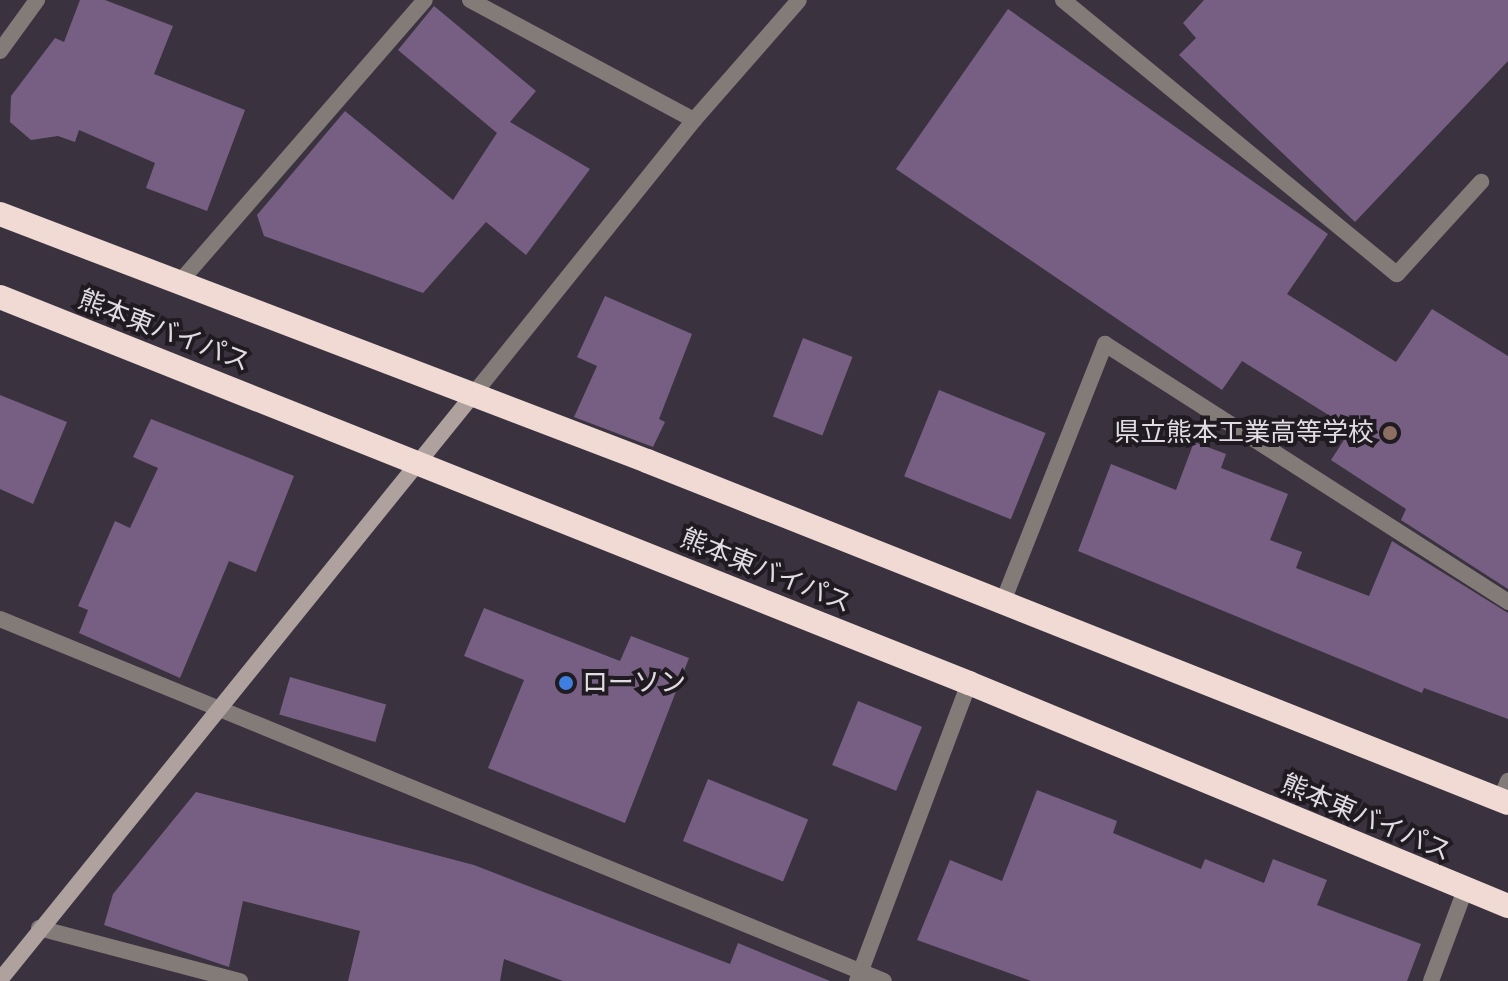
<!DOCTYPE html>
<html>
<head>
<meta charset="utf-8">
<style>
	body { margin:0 }
	#map { position:relative; width:1508px; height:981px; overflow:hidden; background:#3a323f; font-family:Cabin,"Noto Sans JP",sans-serif }
	div>[style] { position:absolute }
	[style*='--x'] { left:calc(var(--x)*1px); top:calc(var(--y)*1px); width:calc(var(--w)*1px); rotate:calc(var(--a)*1deg) }
	.building>* { inset:0; background:#775f83; transform-origin:0 0 }
	.lane>* { height:16px; margin:-8px; padding:0 8px; transform-origin:8px; border-radius:8px; background:#837b78 }
	.street>* { height:16px; margin:-8px; padding:0 8px; transform-origin:8px; border-radius:8px; background:#837b78 }
	.secondary>* { height:16px; margin:-8px; padding:0 8px; transform-origin:8px; border-radius:8px; background:#afa19d }
	.highway>* { height:24px; margin:-12px; padding:0 12px; transform-origin:12px; border-radius:12px; background:#f0dad3 }
	.dots>* { width:22px; height:22px; translate:-50% -50%; box-sizing:border-box; border:4px solid #1f1b21; border-radius:50% }
	span { translate:-50% -50%; white-space:nowrap; text-align:center; line-height:1.15; -webkit-text-stroke:8px #1f1b21; paint-order:stroke }
	.street-label { font-size:26px; color:#e1dce4 }
	.poi-label { font-size:26px; color:#e1dce4 }
	.right { translate:-100% -50%; text-align:right }
	.left { translate:0 -50%; text-align:left }
</style>
</head>
<body>
<div id="map">
	<div class="building">
		<i style="clip-path:polygon(80px 0,105px 0,173px 26px,154px 74px,245px 110px,207px 211px,146px 188px,155px 163px,79px 130px,75px 142px,58px 136px,31px 140px,10px 122px,11px 96px,55px 38px,64px 42px)"></i>
		<i style="clip-path:polygon(1204px 0,1508px 0,1508px 61px,1355px 222px,1179px 55px,1196px 38px,1183px 23px)"></i>
		<i style="clip-path:polygon(434px 6px,536px 91px,510px 122px,590px 169px,526px 255px,486px 222px,423px 293px,264px 236px,257px 215px,345px 111px,453px 200px,497px 133px,398px 50px)"></i>
		<i style="clip-path:polygon(1008px 9px,1328px 234px,1287px 294px,1396px 362px,1432px 309px,1508px 356px,1508px 589px,1401px 520px,1406px 509px,1331px 460px,1351px 429px,1242px 361px,1222px 390px,896px 169px)"></i>
		<i style="clip-path:polygon(605px 296px,692px 334px,659px 419px,665px 422px,653px 447px,574px 417px,597px 366px,577px 357px)"></i>
		<i style="left:803px;top:338px;width:53px;height:84px;rotate:21deg"></i>
		<i style="left:939px;top:390px;width:115px;height:93px;rotate:22deg"></i>
		<i style="clip-path:polygon(0 395px,67px 422px,33px 504px,0 489px)"></i>
		<i style="clip-path:polygon(151px 419px,294px 476px,256px 572px,229px 561px,180px 678px,79px 633px,88px 610px,78px 606px,115px 521px,130px 528px,158px 468px,133px 457px)"></i>
		<i style="clip-path:polygon(1194px 442px,1226px 454px,1221px 468px,1288px 494px,1270px 540px,1302px 552px,1296px 568px,1369px 596px,1392px 541px,1508px 613px,1508px 719px,1424px 688px,1422px 693px,1078px 551px,1111px 464px,1176px 490px)"></i>
		<i style="clip-path:polygon(484px 608px,620px 661px,631px 636px,689px 658px,625px 823px,488px 768px,524px 680px,464px 656px)"></i>
		<i style="left:290px;top:677px;width:100px;height:39px;rotate:16deg"></i>
		<i style="left:858px;top:701px;width:69px;height:69px;rotate:22deg"></i>
		<i style="left:708px;top:779px;width:108px;height:67px;rotate:22deg"></i>
		<i style="clip-path:polygon(1037px 790px,1117px 821px,1113px 833px,1201px 869px,1205px 859px,1264px 883px,1273px 859px,1327px 880px,1317px 905px,1421px 944px,1407px 981px,1031px 981px,917px 940px,950px 860px,1002px 881px)"></i>
		<i style="clip-path:polygon(196px 792px,474px 865px,730px 964px,738px 943px,830px 981px,563px 981px,504px 959px,500px 981px,348px 981px,360px 931px,243px 901px,229px 967px,104px 925px,113px 894px)"></i>
	</div>
	<div class="lane">
		<i style="--x:1063;--y:0;--w:432;--a:39.4"></i>
		<i style="--x:1397;--y:274;--w:125;--a:-47.6"></i>
		<i style="--x:694;--y:120;--w:159;--a:-48.8"></i>
	</div>
	<div class="street">
		<i style="--x:470;--y:0;--w:254;--a:28.2"></i>
		<i style="--x:694;--y:120;--w:354;--a:128.8"></i>
		<i style="--x:0;--y:51;--w:63;--a:-54"></i>
		<i style="--x:178;--y:284;--w:376;--a:-49"></i>
		<i style="--x:1002;--y:604;--w:280;--a:-68.4"></i>
		<i style="--x:1105;--y:344;--w:479;--a:32.6"></i>
		<i style="--x:0;--y:619;--w:955;--a:22.27"></i>
		<i style="--x:1500;--y:800;--w:21;--a:-67"></i>
		<i style="--x:39;--y:928;--w:208;--a:14.8"></i>
		<i style="--x:857;--y:981;--w:318;--a:-69.4"></i>
		<i style="--x:1431;--y:981;--w:97;--a:-69.5"></i>
	</div>
	<div class="secondary">
		<i style="--x:0;--y:980;--w:751;--a:-51.05"></i>
	</div>
	<div class="highway">
		<i style="--x:0;--y:214;--w:693;--a:20.89"></i>
		<i style="--x:647;--y:461;--w:926;--a:21.66"></i>
		<i style="--x:0;--y:297;--w:1043;--a:21.72"></i>
		<i style="--x:969;--y:683;--w:583;--a:22.48"></i>
	</div>
	<div class="dots">
		<i style="left:1390px;top:433px;background:#8d6e63"></i>
		<i style="left:566px;top:683px;background:#3f7fe0"></i>
	</div>
	<div class="street-label">
		<span style="left:164px;top:331px;rotate:21deg">熊本東バイパス</span>
		<span style="left:766px;top:571px;rotate:22deg">熊本東バイパス</span>
		<span style="left:1366px;top:818px;rotate:23deg">熊本東バイパス</span>
	</div>
	<div class="poi-label">
		<span class="right" style="left:1374px;top:433px">県立熊本工業高等学校</span>
		<span class="left" style="left:582px;top:683px">ローソン</span>
	</div>
</div>
</body>
</html>
